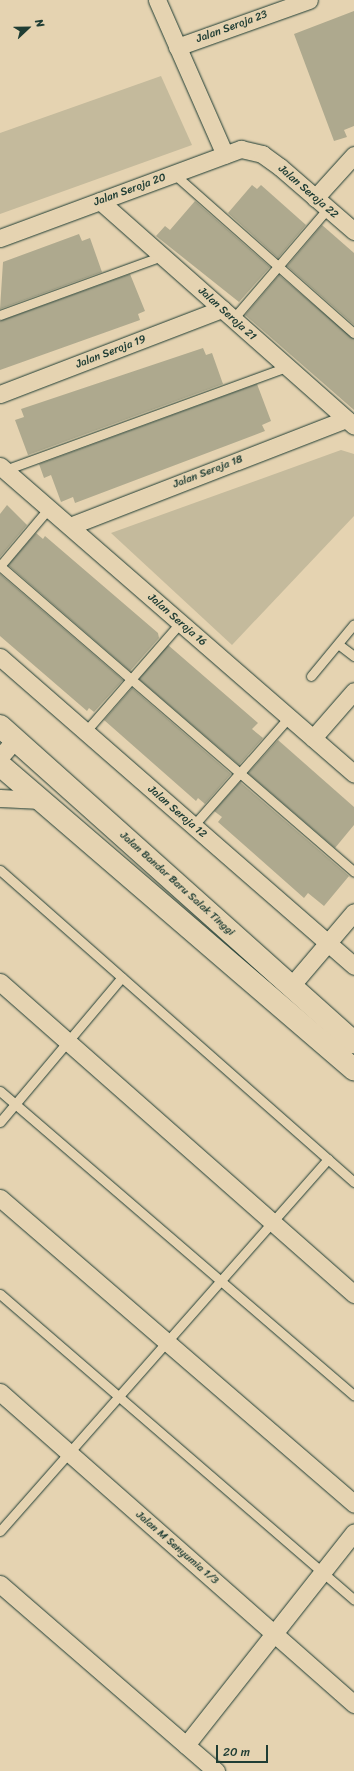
<!DOCTYPE html>
<html>
<head>
<meta charset="utf-8">
<style>
	body { margin:0 }
	#map { position:relative; width:354px; height:1771px; overflow:hidden; background:#e5d3b1; font-family:Sriracha,sans-serif }
	div>[style] { position:absolute }
	[style*='--x'] { left:calc(var(--x)*1px); top:calc(var(--y)*1px); width:calc(var(--w)*1px); rotate:calc(var(--a)*1deg) }
	.green>* { inset:0; background:#c4ba9c }
	.building>* { inset:0; background:#aea98e }
	.roads { filter:drop-shadow(0 0 1px #1f3d34) drop-shadow(0 0 1px #1f3d34) }
	.lane>* { height:9px; margin:-4.5px; padding:0 4.5px; transform-origin:4.5px; border-radius:4.5px; background:#e5d3b1 }
	.street>* { height:17px; margin:-8.5px; padding:0 8.5px; transform-origin:8.5px; border-radius:8.5px; background:#e5d3b1 }
	.secondary>* { height:22px; margin:-11px; padding:0 11px; transform-origin:11px; border-radius:11px; background:#e5d3b1 }
	span { translate:-50% -50%; white-space:nowrap; text-align:center; line-height:1.15; -webkit-text-stroke:3.5px #e5d3b1; paint-order:stroke }
	.street-label { font-size:11px; color:#1f3d34 }
	.north { position:absolute; left:8px; top:8px; width:40px; height:40px; -webkit-text-stroke:3px #e5d3b1; paint-order:stroke; rotate:68deg; font-size:11px; font-weight:700; line-height:16px; text-align:center; color:#1f3d34 }
	.north::after { content:''; display:block; margin:auto; width:14px; height:18px; background:#1f3d34; clip-path:polygon(50% 0,100% 100%,50% 72%,0 100%) }
	.scale { position:absolute; left:216px; top:1745px; width:52px; height:18px; box-sizing:border-box; border:2px solid #1f3d34; border-top:0; padding-left:5px; font-size:12px; line-height:14px; white-space:nowrap; color:#1f3d34; -webkit-text-stroke:3px #e5d3b1; paint-order:stroke }
</style>
</head>
<body>
<div id="map">
	<div class="green">
		<i style="clip-path:polygon(161px 76px,192px 145px,0 214px,0 133px)"></i>
		<i style="clip-path:polygon(341px 450px,354px 454px,354px 516px,232px 645px,111px 533px)"></i>
	</div>
	<div class="building">
		<i style="clip-path:polygon(354px 11px,354px 126px,344px 130px,347px 137px,334px 141px,294px 34px)"></i>
		<i style="clip-path:polygon(252px 185px,257px 189px,261px 185px,306px 225px,278px 258px,228px 213px)"></i>
		<i style="clip-path:polygon(195px 201px,270px 267px,239px 302px,156px 236px,165px 226px,170px 230px)"></i>
		<i style="clip-path:polygon(322px 225px,354px 253px,354px 325px,287px 266px)"></i>
		<i style="clip-path:polygon(79px 234px,82px 241px,90px 238px,102px 272px,0 309px,3px 262px)"></i>
		<i style="clip-path:polygon(130px 274px,145px 311px,138px 314px,140px 320px,0 370px,0 321px)"></i>
		<i style="clip-path:polygon(279px 275px,354px 339px,354px 410px,245px 315px)"></i>
		<i style="clip-path:polygon(203px 348px,206px 355px,212px 353px,223px 384px,28px 455px,15px 420px,24px 417px,21px 409px)"></i>
		<i style="clip-path:polygon(257px 384px,271px 421px,262px 425px,265px 431px,75px 503px,73px 497px,61px 502px,51px 475px,44px 478px,39px 464px)"></i>
		<i style="clip-path:polygon(7px 505px,27px 525px,0 557px,0 514px)"></i>
		<i style="clip-path:polygon(36px 533px,43px 539px,45px 536px,158px 633px,159px 638px,130px 671px,8px 565px)"></i>
		<i style="clip-path:polygon(0 574px,123px 680px,94px 712px,89px 708px,87px 711px,0 636px)"></i>
		<i style="clip-path:polygon(168px 645px,258px 723px,252px 729px,263px 738px,239px 765px,139px 679px)"></i>
		<i style="clip-path:polygon(132px 688px,231px 774px,205px 804px,198px 798px,196px 801px,104px 720px)"></i>
		<i style="clip-path:polygon(278px 740px,354px 807px,354px 825px,335px 848px,248px 773px)"></i>
		<i style="clip-path:polygon(240px 782px,349px 876px,324px 906px,308px 893px,304px 898px,218px 822px,222px 817px,214px 811px)"></i>
	</div>
	<div class="roads">
		<div class="lane">
			<i style="--x:174;--y:174;--w:240;--a:41.5"></i>
			<i style="--x:0;--y:315;--w:172;--a:-20"></i>
			<i style="--x:233;--y:319;--w:146;--a:-49.4"></i>
			<i style="--x:5;--y:470;--w:300;--a:-20.1"></i>
			<i style="--x:0;--y:566;--w:468;--a:40.8"></i>
			<i style="--x:0;--y:566;--w:76;--a:-49.8"></i>
			<i style="--x:338;--y:644;--w:20;--a:37"></i>
			<i style="--x:311;--y:676;--w:67;--a:-50.4"></i>
			<i style="--x:85;--y:732;--w:145;--a:-48.9"></i>
			<i style="--x:193;--y:826;--w:145;--a:-48.6"></i>
			<i style="--x:0;--y:870;--w:472;--a:41.4"></i>
			<i style="--x:0;--y:1091;--w:467;--a:40.7"></i>
			<i style="--x:0;--y:1122;--w:189;--a:-49.9"></i>
			<i style="--x:0;--y:1294;--w:468;--a:40.8"></i>
			<i style="--x:0;--y:1531;--w:496;--a:-48.6"></i>
		</div>
		<div class="street">
			<i style="--x:157;--y:0;--w:169;--a:66.3"></i>
			<i style="--x:177;--y:47;--w:140;--a:-19.6"></i>
			<i style="--x:315;--y:198;--w:58;--a:-47.8"></i>
			<i style="--x:100;--y:201;--w:339;--a:41.5"></i>
			<i style="--x:0;--y:238;--w:257;--a:-20.3"></i>
			<i style="--x:241;--y:149;--w:22;--a:13"></i>
			<i style="--x:262;--y:154;--w:22;--a:36"></i>
			<i style="--x:280;--y:167;--w:98;--a:40.9"></i>
			<i style="--x:0;--y:394;--w:238;--a:-21"></i>
			<i style="--x:0;--y:466;--w:469;--a:41"></i>
			<i style="--x:70;--y:526;--w:296;--a:-21.2"></i>
			<i style="--x:0;--y:657;--w:470;--a:41.1"></i>
			<i style="--x:313;--y:738;--w:62;--a:-48.9"></i>
			<i style="--x:0;--y:757;--w:23;--a:-49"></i>
			<i style="--x:0;--y:798;--w:41;--a:2.8"></i>
			<i style="--x:0;--y:982;--w:472;--a:41.4"></i>
			<i style="--x:291;--y:986;--w:97;--a:-49.6"></i>
			<i style="--x:0;--y:1198;--w:468;--a:40.8"></i>
			<i style="--x:0;--y:1392;--w:472;--a:41.4"></i>
			<i style="--x:0;--y:1584;--w:286;--a:40.9"></i>
			<i style="--x:186;--y:1745;--w:271;--a:-51.7"></i>
		</div>
		<div class="secondary">
			<i style="--x:0;--y:726;--w:475;--a:41.8"></i>
			<i style="--x:0;--y:765;--w:467;--a:40.7"></i>
		</div>
	</div>
	<div class="street-label">
		<span style="left:232px;top:27px;rotate:-20deg">Jalan Seroja 23</span>
		<span style="left:130px;top:190px;rotate:-20deg">Jalan Seroja 20</span>
		<span style="left:308px;top:192px;rotate:41deg">Jalan Seroja 22</span>
		<span style="left:227px;top:314px;rotate:42deg">Jalan Seroja 21</span>
		<span style="left:111px;top:352px;rotate:-21deg">Jalan Seroja 19</span>
		<span style="left:208px;top:472px;rotate:-21deg">Jalan Seroja 18</span>
		<span style="left:177px;top:620px;rotate:41deg">Jalan Seroja 16</span>
		<span style="left:177px;top:812px;rotate:41deg">Jalan Seroja 12</span>
		<span style="left:177px;top:884px;rotate:42deg">Jalan Bandar Baru Salak Tinggi</span>
		<span style="left:177px;top:1548px;rotate:41deg">Jalan M Senyumia 1/3</span>
	</div>
	<div class="north">N</div>
	<div class="scale">20 m</div>
</div>
</body>
</html>
